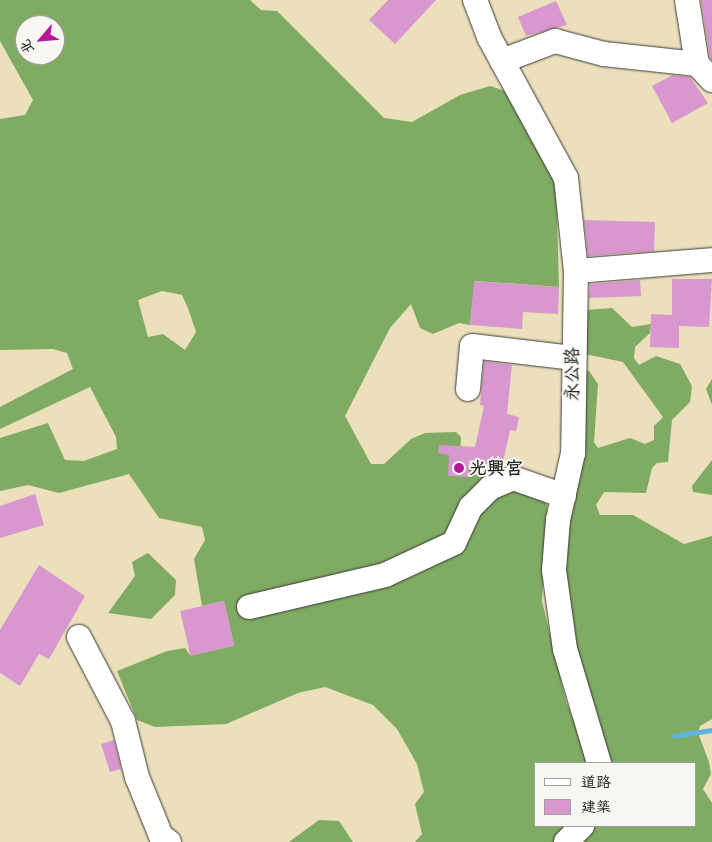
<!DOCTYPE html>
<html>
<head>
<meta charset="utf-8">
<style>
	body { margin:0 }
	#map { position:relative; width:712px; height:842px; overflow:hidden; background:#ebdfbc; font-family:Caveat,"LXGW WenKai TC",sans-serif }
	div>[style] { position:absolute }
	[style*='--x'] { left:calc(var(--x)*1px); top:calc(var(--y)*1px); width:calc(var(--w)*1px); rotate:calc(var(--a)*1deg) }
	.forest>* { inset:0; background:#7fab63 }
	.stream>* { height:5px; margin:-2.5px; padding:0 2.5px; transform-origin:2.5px; border-radius:2.5px; background:#5eb4db }
	.building>* { inset:0; background:#d898cf; transform-origin:0 0 }
	.roads { filter:drop-shadow(0 0 1px #3b3934) drop-shadow(0 0 1px #3b3934) }
	.minor>* { height:24px; margin:-12px; padding:0 12px; transform-origin:12px; border-radius:12px; background:#fff }
	.dots>* { width:14px; height:14px; translate:-50% -50%; box-sizing:border-box; border:2px solid #f6f6f2; border-radius:50% }
	span { translate:-50% -50%; white-space:nowrap; text-align:center; line-height:1.15; -webkit-text-stroke:4px #f6f6f2; paint-order:stroke }
	.street-label { font-size:18px; color:#1c1c1c }
	.poi-label { font-size:18px; color:#1c1c1c; font-weight:700 }
	.left { translate:0 -50%; text-align:left }
	.legend { position:absolute; left:534px; top:762px; width:162px; height:65px; box-sizing:border-box; background:#f6f6f2; border:1px solid #9f9f9c; margin:0; padding:6px 9px; list-style:none; font-size:15px; color:#1c1c1c }
	.legend li { display:flex; align-items:center; gap:10px; height:25px }
	.legend b { width:25px; border:1px solid #9f9f9c }
	.north { position:absolute; left:15px; top:15px; width:50px; height:50px; box-sizing:border-box; background:#f6f6f2; border:1px solid #9f9f9c; border-radius:50%; rotate:243deg; font-size:14px; font-weight:700; line-height:20px; text-align:center; color:#1c1c1c }
	.north::after { content:''; display:block; margin:auto; width:18px; height:22px; background:#b5179e; clip-path:polygon(50% 0,100% 100%,50% 72%,0 100%) }
</style>
</head>
<body>
<div id="map">
	<div class="forest">
		<i style="clip-path:polygon(evenodd,0 0,250px 0,261px 10px,277px 11px,384px 118px,412px 122px,460px 95px,490px 86px,505px 91px,556px 180px,559px 287px,475px 281px,470px 325px,459px 323px,433px 334px,420px 328px,411px 304px,390px 328px,345px 416px,371px 464px,384px 464px,411px 439px,425px 433px,456px 432px,461px 437px,460px 457px,476px 475px,539px 493px,547px 505px,542px 601px,566px 701px,590px 763px,536px 763px,536px 826px,574px 826px,558px 842px,415px 842px,422px 834px,415px 804px,424px 792px,417px 764px,397px 729px,373px 705px,325px 687px,298px 693px,226px 724px,155px 727px,137px 720px,117px 671px,167px 651px,185px 648px,190px 655px,234px 646px,224px 601px,202px 606px,194px 559px,205px 540px,202px 527px,159px 518px,129px 474px,59px 493px,28px 485px,0 491px,0 438px,48px 423px,65px 460px,84px 461px,117px 449px,116px 437px,90px 387px,0 429px,0 407px,73px 369px,67px 353px,53px 349px,0 350px,0 119px,25px 115px,33px 100px,0 41px,0 0,25px 25px,55px 25px,55px 55px,25px 55px,25px 25px,0 0,162px 291px,182px 295px,188px 308px,196px 332px,185px 350px,163px 334px,148px 337px,138px 300px,162px 291px)"></i>
		<i style="clip-path:polygon(612px 308px,632px 327px,651px 324px,650px 333px,635px 347px,634px 358px,639px 365px,656px 356px,680px 364px,692px 386px,690px 402px,672px 420px,668px 462px,657px 463px,652px 468px,646px 493px,604px 492px,596px 505px,600px 515px,633px 515px,684px 544px,712px 536px,712px 719px,700px 726px,698px 733px,709px 762px,711px 774px,703px 789px,712px 803px,712px 842px,581px 842px,594px 826px,696px 826px,696px 763px,608px 763px,574px 644px,563px 572px,581px 370px,589px 371px,598px 384px,594px 442px,598px 448px,630px 438px,645px 444px,654px 440px,654px 426px,663px 417px,623px 362px,585px 354px,586px 310px)"></i>
		<i style="clip-path:polygon(712px 379px,712px 405px,706px 389px)"></i>
		<i style="clip-path:polygon(712px 460px,712px 495px,693px 492px,692px 486px)"></i>
		<i style="clip-path:polygon(148px 553px,176px 580px,175px 595px,151px 619px,108px 613px,135px 576px,132px 562px)"></i>
		<i style="clip-path:polygon(319px 820px,339px 821px,353px 842px,289px 842px)"></i>
	</div>
	<div class="stream">
		<i style="--x:674;--y:736;--w:38;--a:-9"></i>
	</div>
	<div class="building">
		<i style="clip-path:polygon(388px 0,436px 0,395px 44px,369px 20px)"></i>
		<i style="clip-path:polygon(701px 0,712px 0,712px 60px,710px 58px)"></i>
		<i style="clip-path:polygon(556px 1px,567px 25px,526px 36px,518px 17px)"></i>
		<i style="clip-path:polygon(673px 75px,690px 77px,708px 103px,672px 123px,652px 86px)"></i>
		<i style="clip-path:polygon(584px 220px,655px 222px,654px 251px,588px 256px)"></i>
		<i style="clip-path:polygon(672px 279px,712px 279px,709px 327px,679px 326px,679px 348px,650px 347px,651px 314px,672px 315px)"></i>
		<i style="clip-path:polygon(640px 280px,641px 296px,589px 298px,590px 284px)"></i>
		<i style="clip-path:polygon(474px 281px,559px 287px,558px 314px,523px 312px,522px 329px,470px 325px)"></i>
		<i style="clip-path:polygon(484px 361px,512px 365px,507px 414px,519px 417px,516px 431px,510px 430px,502px 467px,469px 460px,468px 477px,448px 476px,449px 455px,438px 453px,439px 445px,475px 447px,484px 406px,480px 405px)"></i>
		<i style="clip-path:polygon(35px 494px,44px 525px,0 538px,0 506px)"></i>
		<i style="clip-path:polygon(39px 565px,85px 596px,49px 659px,39px 654px,20px 686px,0 673px,0 630px)"></i>
		<i style="left:224px;top:601px;width:46px;height:45px;rotate:77deg"></i>
		<i style="clip-path:polygon(114px 740px,121px 769px,110px 772px,101px 744px)"></i>
	</div>
	<div class="roads">
		<div class="minor">
			<i style="--x:475;--y:0;--w:40;--a:69"></i>
			<i style="--x:489;--y:37;--w:161;--a:61.4"></i>
			<i style="--x:566;--y:178;--w:94;--a:83.9"></i>
			<i style="--x:576;--y:271;--w:182;--a:90.9"></i>
			<i style="--x:573;--y:453;--w:69;--a:102.6"></i>
			<i style="--x:558;--y:520;--w:50;--a:94.6"></i>
			<i style="--x:554;--y:570;--w:80;--a:82.1"></i>
			<i style="--x:565;--y:649;--w:119;--a:73.4"></i>
			<i style="--x:502;--y:61;--w:57;--a:-20.7"></i>
			<i style="--x:555;--y:41;--w:51;--a:14.9"></i>
			<i style="--x:604;--y:54;--w:94;--a:6.1"></i>
			<i style="--x:697;--y:64;--w:65;--a:-98.9"></i>
			<i style="--x:697;--y:64;--w:22;--a:47"></i>
			<i style="--x:576;--y:271;--w:136;--a:-4.6"></i>
			<i style="--x:468;--y:389;--w:43;--a:-84.7"></i>
			<i style="--x:472;--y:346;--w:101;--a:6.8"></i>
			<i style="--x:249;--y:607;--w:140;--a:-13.2"></i>
			<i style="--x:385;--y:575;--w:76;--a:-24.9"></i>
			<i style="--x:454;--y:543;--w:40;--a:-65"></i>
			<i style="--x:471;--y:507;--w:27;--a:-45"></i>
			<i style="--x:490;--y:488;--w:25;--a:-23"></i>
			<i style="--x:513;--y:478;--w:54;--a:19.4"></i>
			<i style="--x:79;--y:637;--w:95;--a:62.4"></i>
			<i style="--x:123;--y:721;--w:58;--a:76"></i>
			<i style="--x:137;--y:777;--w:64;--a:67.9"></i>
			<i style="--x:161;--y:836;--w:10;--a:37"></i>
			<i style="--x:566;--y:842;--w:23;--a:-45"></i>
		</div>
	</div>
	<div class="dots">
		<i style="left:459px;top:468px;background:#b5179e"></i>
	</div>
	<div class="street-label">
		<span style="left:572px;top:374px;rotate:-90deg">永公路</span>
	</div>
	<div class="poi-label">
		<span class="left" style="left:469px;top:468px">光興宮</span>
	</div>
	<ul class="legend">
	<li><b style="height:6px;background:#fff"></b>道路</li>
	<li><b style="height:14px;background:#d898cf"></b>建築</li>
	</ul>
	<div class="north">北</div>
</div>
</body>
</html>
